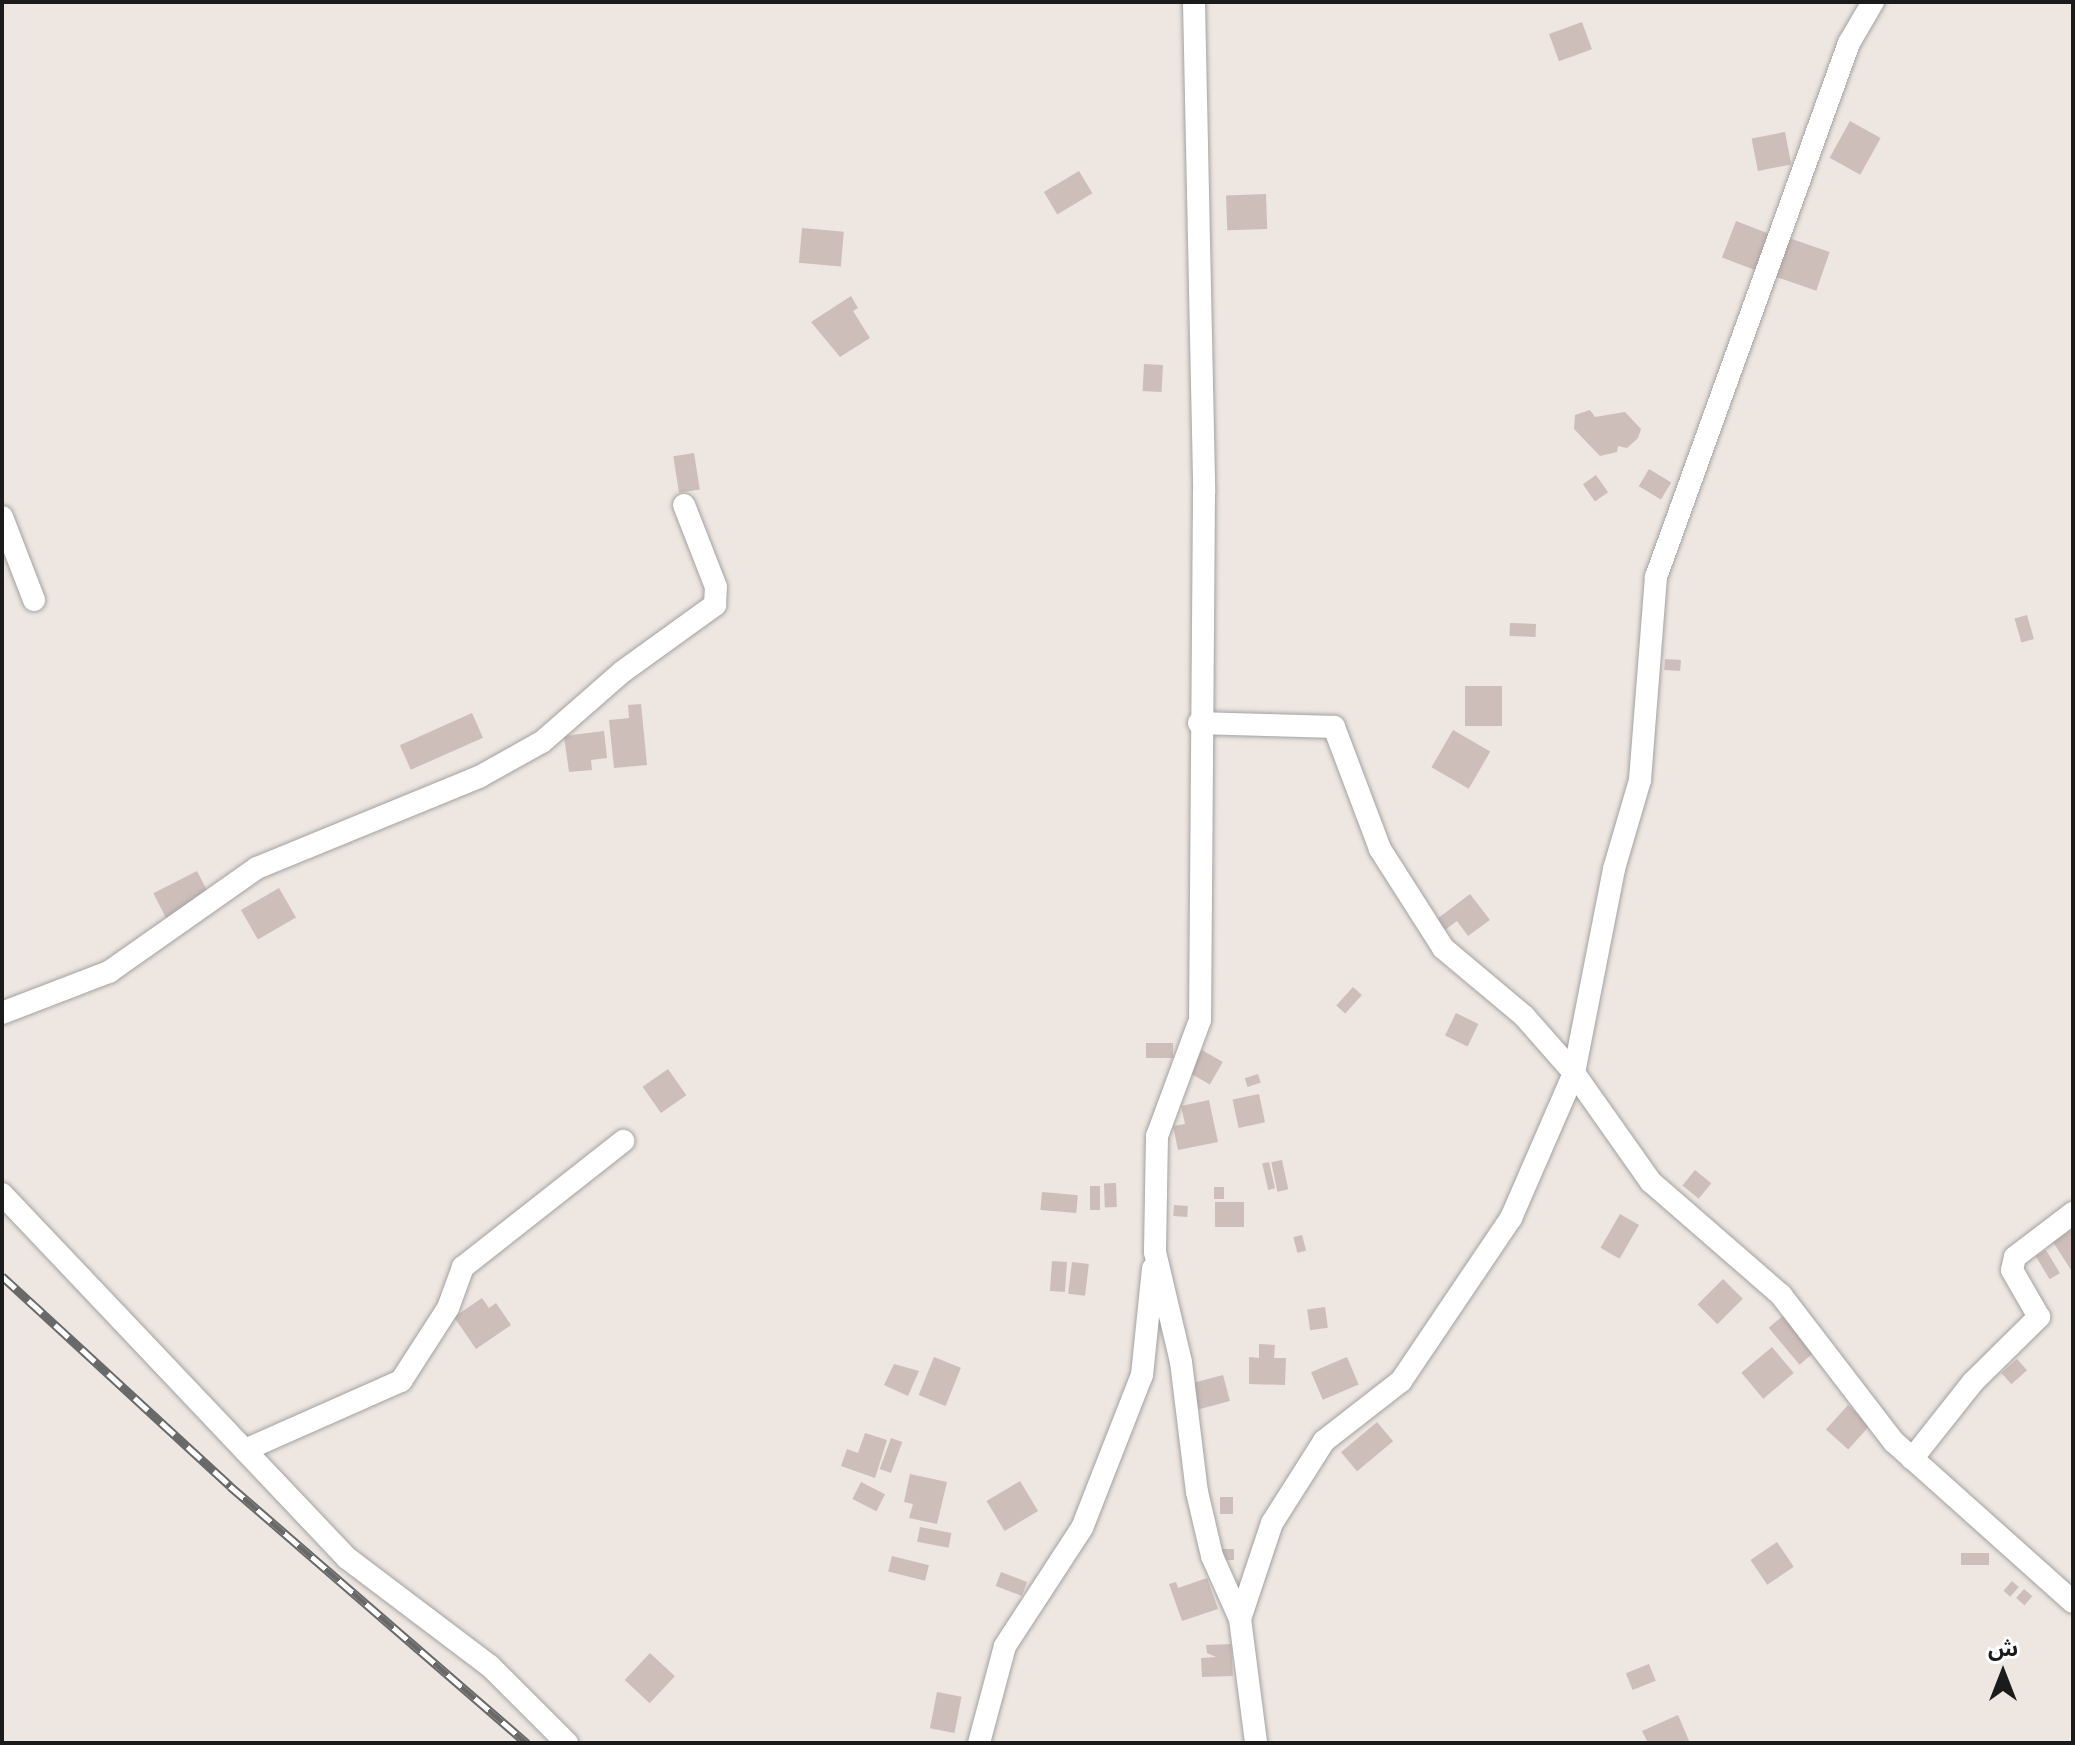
<!DOCTYPE html>
<html>
<head>
<meta charset="utf-8">
<style>
	body { margin:0 }
	#map { position:relative; width:2075px; height:1745px; overflow:hidden; background:#eee6e0; font-family:Figtree,"Noto Sans Arabic",sans-serif }
	div>[style] { position:absolute }
	[style*='--x'] { left:calc(var(--x)*1px); top:calc(var(--y)*1px); width:calc(var(--w)*1px); rotate:calc(var(--a)*1deg) }
	.building>* { inset:0; background:#cebeb9; transform-origin:0 0 }
	.roads { filter:drop-shadow(0 0 2px #a2a2a2) drop-shadow(0 0 2px #a2a2a2) }
	.minor>* { height:22px; margin:-11px; padding:0 11px; transform-origin:11px; border-radius:11px; background:#fff }
	.rail>* { height:9px; margin-top:-4.5px; transform-origin:0; background:repeating-linear-gradient(90deg,#fff 0 18px,#696969 0 36px); box-sizing:border-box; border-block:2px solid #696969 }
	span { translate:-50% -50%; white-space:nowrap; text-align:center; line-height:1.15; -webkit-text-stroke:6px #fff; paint-order:stroke }
	.frame { position:absolute; inset:0; border:4px solid #1b1b1b; pointer-events:none }
	.north { position:absolute; left:1963px; top:1633px; width:80px; height:80px; -webkit-text-stroke:6px #fff; paint-order:stroke; rotate:0deg; font-size:22px; font-weight:700; line-height:32px; text-align:center; color:#1b1b1b }
	.north::after { content:''; display:block; margin:auto; width:28px; height:36px; background:#1b1b1b; clip-path:polygon(50% 0,100% 100%,50% 72%,0 100%) }
</style>
</head>
<body>
<div id="map">
	<div class="building">
		<i style="left:1582px;top:22px;width:29px;height:35px;rotate:70deg"></i>
		<i style="left:1850px;top:121px;width:35px;height:42px;rotate:29deg"></i>
		<i style="left:1785px;top:132px;width:33px;height:34px;rotate:79deg"></i>
		<i style="left:1079px;top:171px;width:26px;height:41px;rotate:59deg"></i>
		<i style="left:1266px;top:194px;width:35px;height:40px;rotate:88deg"></i>
		<i style="left:1736px;top:221px;width:36px;height:39px;rotate:21deg"></i>
		<i style="left:802px;top:228px;width:42px;height:35px;rotate:5deg"></i>
		<i style="left:1789px;top:238px;width:43px;height:41px;rotate:19deg"></i>
		<i style="clip-path:polygon(851px 296px,858px 308px,853px 311px,870px 338px,840px 357px,811px 322px)"></i>
		<i style="left:1144px;top:364px;width:19px;height:27px;rotate:3deg"></i>
		<i style="clip-path:polygon(1590px 410px,1595px 417px,1625px 412px,1641px 429px,1638px 438px,1627px 448px,1618px 446px,1617px 452px,1600px 456px,1574px 429px,1575px 415px)"></i>
		<i style="left:694px;top:453px;width:37px;height:21px;rotate:81deg"></i>
		<i style="left:1649px;top:469px;width:26px;height:20px;rotate:31deg"></i>
		<i style="left:1596px;top:475px;width:21px;height:16px;rotate:55deg"></i>
		<i style="left:2027px;top:615px;width:25px;height:13px;rotate:74deg"></i>
		<i style="left:1510px;top:623px;width:26px;height:13px;rotate:2deg"></i>
		<i style="left:1665px;top:659px;width:16px;height:11px;rotate:4deg"></i>
		<i style="left:1465px;top:686px;width:37px;height:40px"></i>
		<i style="clip-path:polygon(641px 704px,647px 765px,614px 768px,609px 720px,629px 718px,628px 705px)"></i>
		<i style="left:472px;top:713px;width:27px;height:79px;rotate:66deg"></i>
		<i style="left:1453px;top:730px;width:43px;height:43px;rotate:30deg"></i>
		<i style="clip-path:polygon(604px 731px,607px 758px,591px 760px,592px 770px,569px 772px,564px 736px)"></i>
		<i style="left:197px;top:871px;width:29px;height:49px;rotate:63deg"></i>
		<i style="left:279px;top:888px;width:34px;height:44px;rotate:60deg"></i>
		<i style="clip-path:polygon(1470px 894px,1490px 920px,1468px 936px,1457px 921px,1445px 930px,1437px 919px)"></i>
		<i style="left:1353px;top:987px;width:12px;height:25px;rotate:42deg"></i>
		<i style="left:1456px;top:1013px;width:25px;height:25px;rotate:26deg"></i>
		<i style="left:1173px;top:1043px;width:15px;height:27px;rotate:90deg"></i>
		<i style="left:1202px;top:1050px;width:24px;height:26px;rotate:30deg"></i>
		<i style="left:668px;top:1069px;width:32px;height:31px;rotate:55deg"></i>
		<i style="left:1258px;top:1074px;width:9px;height:14px;rotate:72deg"></i>
		<i style="left:1259px;top:1094px;width:29px;height:27px;rotate:78deg"></i>
		<i style="clip-path:polygon(1209px 1100px,1218px 1142px,1178px 1150px,1173px 1126px,1185px 1124px,1181px 1106px)"></i>
		<i style="left:1282px;top:1160px;width:30px;height:11px;rotate:78deg"></i>
		<i style="left:1269px;top:1162px;width:27px;height:7px;rotate:77deg"></i>
		<i style="left:1695px;top:1170px;width:21px;height:20px;rotate:39deg"></i>
		<i style="left:1116px;top:1183px;width:24px;height:12px;rotate:88deg"></i>
		<i style="left:1090px;top:1186px;width:10px;height:24px"></i>
		<i style="left:1214px;top:1187px;width:10px;height:12px"></i>
		<i style="left:1042px;top:1192px;width:36px;height:18px;rotate:5deg"></i>
		<i style="left:1215px;top:1202px;width:29px;height:25px"></i>
		<i style="left:1174px;top:1205px;width:14px;height:11px;rotate:4deg"></i>
		<i style="left:1620px;top:1214px;width:22px;height:39px;rotate:30deg"></i>
		<i style="clip-path:polygon(2073px 1229px,2073px 1273px,2053px 1242px)"></i>
		<i style="left:1302px;top:1235px;width:16px;height:9px;rotate:75deg"></i>
		<i style="left:2046px;top:1250px;width:27px;height:12px;rotate:59deg"></i>
		<i style="left:1052px;top:1261px;width:15px;height:30px;rotate:4deg"></i>
		<i style="left:1072px;top:1262px;width:17px;height:32px;rotate:7deg"></i>
		<i style="left:1723px;top:1279px;width:28px;height:36px;rotate:45deg"></i>
		<i style="clip-path:polygon(482px 1298px,489px 1308px,496px 1303px,511px 1325px,476px 1349px,454px 1317px)"></i>
		<i style="left:1325px;top:1307px;width:21px;height:18px;rotate:82deg"></i>
		<i style="left:1784px;top:1315px;width:48px;height:20px;rotate:50deg"></i>
		<i style="clip-path:polygon(1259px 1344px,1275px 1345px,1274px 1358px,1286px 1358px,1285px 1385px,1249px 1384px,1249px 1357px,1259px 1358px)"></i>
		<i style="left:1772px;top:1347px;width:34px;height:40px;rotate:50deg"></i>
		<i style="left:934px;top:1357px;width:29px;height:41px;rotate:22deg"></i>
		<i style="left:1347px;top:1357px;width:30px;height:39px;rotate:67deg"></i>
		<i style="left:2017px;top:1359px;width:15px;height:21px;rotate:48deg"></i>
		<i style="clip-path:polygon(894px 1364px,919px 1371px,908px 1396px,884px 1385px)"></i>
		<i style="left:1223px;top:1375px;width:27px;height:32px;rotate:75deg"></i>
		<i style="left:1848px;top:1405px;width:30px;height:33px;rotate:42deg"></i>
		<i style="left:1377px;top:1422px;width:25px;height:47px;rotate:50deg"></i>
		<i style="clip-path:polygon(865px 1433px,887px 1440px,875px 1478px,841px 1466px,847px 1449px,858px 1453px)"></i>
		<i style="left:891px;top:1438px;width:12px;height:33px;rotate:20deg"></i>
		<i style="clip-path:polygon(910px 1474px,947px 1482px,937px 1524px,909px 1518px,913px 1504px,904px 1502px)"></i>
		<i style="left:1020px;top:1481px;width:35px;height:39px;rotate:59deg"></i>
		<i style="left:861px;top:1482px;width:27px;height:19px;rotate:27deg"></i>
		<i style="left:1220px;top:1497px;width:13px;height:17px"></i>
		<i style="left:920px;top:1527px;width:32px;height:15px;rotate:11deg"></i>
		<i style="left:1777px;top:1542px;width:30px;height:32px;rotate:56deg"></i>
		<i style="left:1222px;top:1549px;width:12px;height:11px"></i>
		<i style="left:1961px;top:1553px;width:28px;height:12px"></i>
		<i style="left:892px;top:1556px;width:38px;height:16px;rotate:14deg"></i>
		<i style="left:1001px;top:1572px;width:28px;height:15px;rotate:21deg"></i>
		<i style="clip-path:polygon(1207px 1578px,1218px 1609px,1182px 1621px,1169px 1584px,1176px 1582px,1178px 1588px)"></i>
		<i style="left:2012px;top:1581px;width:9px;height:13px;rotate:41deg"></i>
		<i style="left:2024px;top:1589px;width:11px;height:12px;rotate:41deg"></i>
		<i style="clip-path:polygon(1231px 1644px,1233px 1676px,1202px 1677px,1201px 1658px,1216px 1657px,1207px 1653px,1206px 1645px)"></i>
		<i style="left:650px;top:1653px;width:34px;height:37px;rotate:43deg"></i>
		<i style="left:1649px;top:1664px;width:18px;height:25px;rotate:68deg"></i>
		<i style="left:937px;top:1692px;width:25px;height:37px;rotate:11deg"></i>
		<i style="clip-path:polygon(1678px 1715px,1690px 1743px,1648px 1743px,1642px 1731px)"></i>
	</div>
	<div class="roads">
		<div class="minor">
			<i style="--x:1194;--y:2;--w:491;--a:88.8"></i>
			<i style="--x:1204;--y:493;--w:527;--a:90.43"></i>
			<i style="--x:1200;--y:1020;--w:124;--a:110.3"></i>
			<i style="--x:1157;--y:1136;--w:116;--a:91"></i>
			<i style="--x:1155;--y:1252;--w:113;--a:76.7"></i>
			<i style="--x:1181;--y:1362;--w:131;--a:83"></i>
			<i style="--x:1197;--y:1492;--w:66;--a:76.8"></i>
			<i style="--x:1212;--y:1556;--w:69;--a:66"></i>
			<i style="--x:1240;--y:1619;--w:125;--a:82.6"></i>
			<i style="--x:2;--y:517;--w:89;--a:68.9"></i>
			<i style="--x:1199;--y:723;--w:135;--a:1.7"></i>
			<i style="--x:1334;--y:727;--w:130;--a:69.3"></i>
			<i style="--x:1380;--y:849;--w:117;--a:57.5"></i>
			<i style="--x:1443;--y:948;--w:106;--a:40"></i>
			<i style="--x:1524;--y:1016;--w:76;--a:48.7"></i>
			<i style="--x:1574;--y:1073;--w:133;--a:54.8"></i>
			<i style="--x:1651;--y:1182;--w:172;--a:41"></i>
			<i style="--x:1781;--y:1295;--w:185;--a:52.5"></i>
			<i style="--x:1894;--y:1442;--w:240;--a:41.8"></i>
			<i style="--x:2;--y:1013;--w:115;--a:-21"></i>
			<i style="--x:109;--y:972;--w:181;--a:-35.1"></i>
			<i style="--x:257;--y:868;--w:240;--a:-22.3"></i>
			<i style="--x:479;--y:777;--w:72;--a:-29.1"></i>
			<i style="--x:542;--y:742;--w:106;--a:-41.2"></i>
			<i style="--x:622;--y:672;--w:115;--a:-35.8"></i>
			<i style="--x:715;--y:605;--w:18;--a:-87"></i>
			<i style="--x:716;--y:587;--w:88;--a:-111.3"></i>
			<i style="--x:2;--y:1194;--w:502;--a:46.54"></i>
			<i style="--x:347;--y:1558;--w:179;--a:37.1"></i>
			<i style="--x:490;--y:1666;--w:109;--a:45"></i>
			<i style="--x:245;--y:1450;--w:171;--a:-23.9"></i>
			<i style="--x:401;--y:1381;--w:87;--a:-57.2"></i>
			<i style="--x:448;--y:1308;--w:44;--a:-69.9"></i>
			<i style="--x:463;--y:1267;--w:204;--a:-38.2"></i>
			<i style="--x:1912;--y:1459;--w:98;--a:-51.6"></i>
			<i style="--x:1973;--y:1382;--w:93;--a:-44.6"></i>
			<i style="--x:2039;--y:1317;--w:54;--a:-119.9"></i>
			<i style="--x:2012;--y:1270;--w:13;--a:-77"></i>
			<i style="--x:2015;--y:1257;--w:73;--a:-37.2"></i>
			<i style="--x:1240;--y:1619;--w:101;--a:-71.6"></i>
			<i style="--x:1272;--y:1523;--w:97;--a:-57.6"></i>
			<i style="--x:1324;--y:1441;--w:98;--a:-37.9"></i>
			<i style="--x:1401;--y:1381;--w:197;--a:-56"></i>
			<i style="--x:1511;--y:1218;--w:158;--a:-66.5"></i>
			<i style="--x:1574;--y:1073;--w:208;--a:-78.9"></i>
			<i style="--x:1614;--y:869;--w:93;--a:-73.7"></i>
			<i style="--x:1640;--y:780;--w:204;--a:-85.5"></i>
			<i style="--x:1656;--y:577;--w:568;--a:-70.13"></i>
			<i style="--x:1849;--y:43;--w:48;--a:-59.7"></i>
			<i style="--x:979;--y:1743;--w:100;--a:-75"></i>
			<i style="--x:1005;--y:1646;--w:141;--a:-56.9"></i>
			<i style="--x:1082;--y:1528;--w:164;--a:-68.6"></i>
			<i style="--x:1142;--y:1375;--w:107;--a:-84.1"></i>
		</div>
	</div>
	<div class="rail">
		<i style="--x:2;--y:1276;--w:310;--a:42.6"></i>
		<i style="--x:230;--y:1486;--w:393;--a:40.9"></i>
	</div>
	<div class="frame"></div>
	<div class="north">ش</div>
</div>
</body>
</html>
